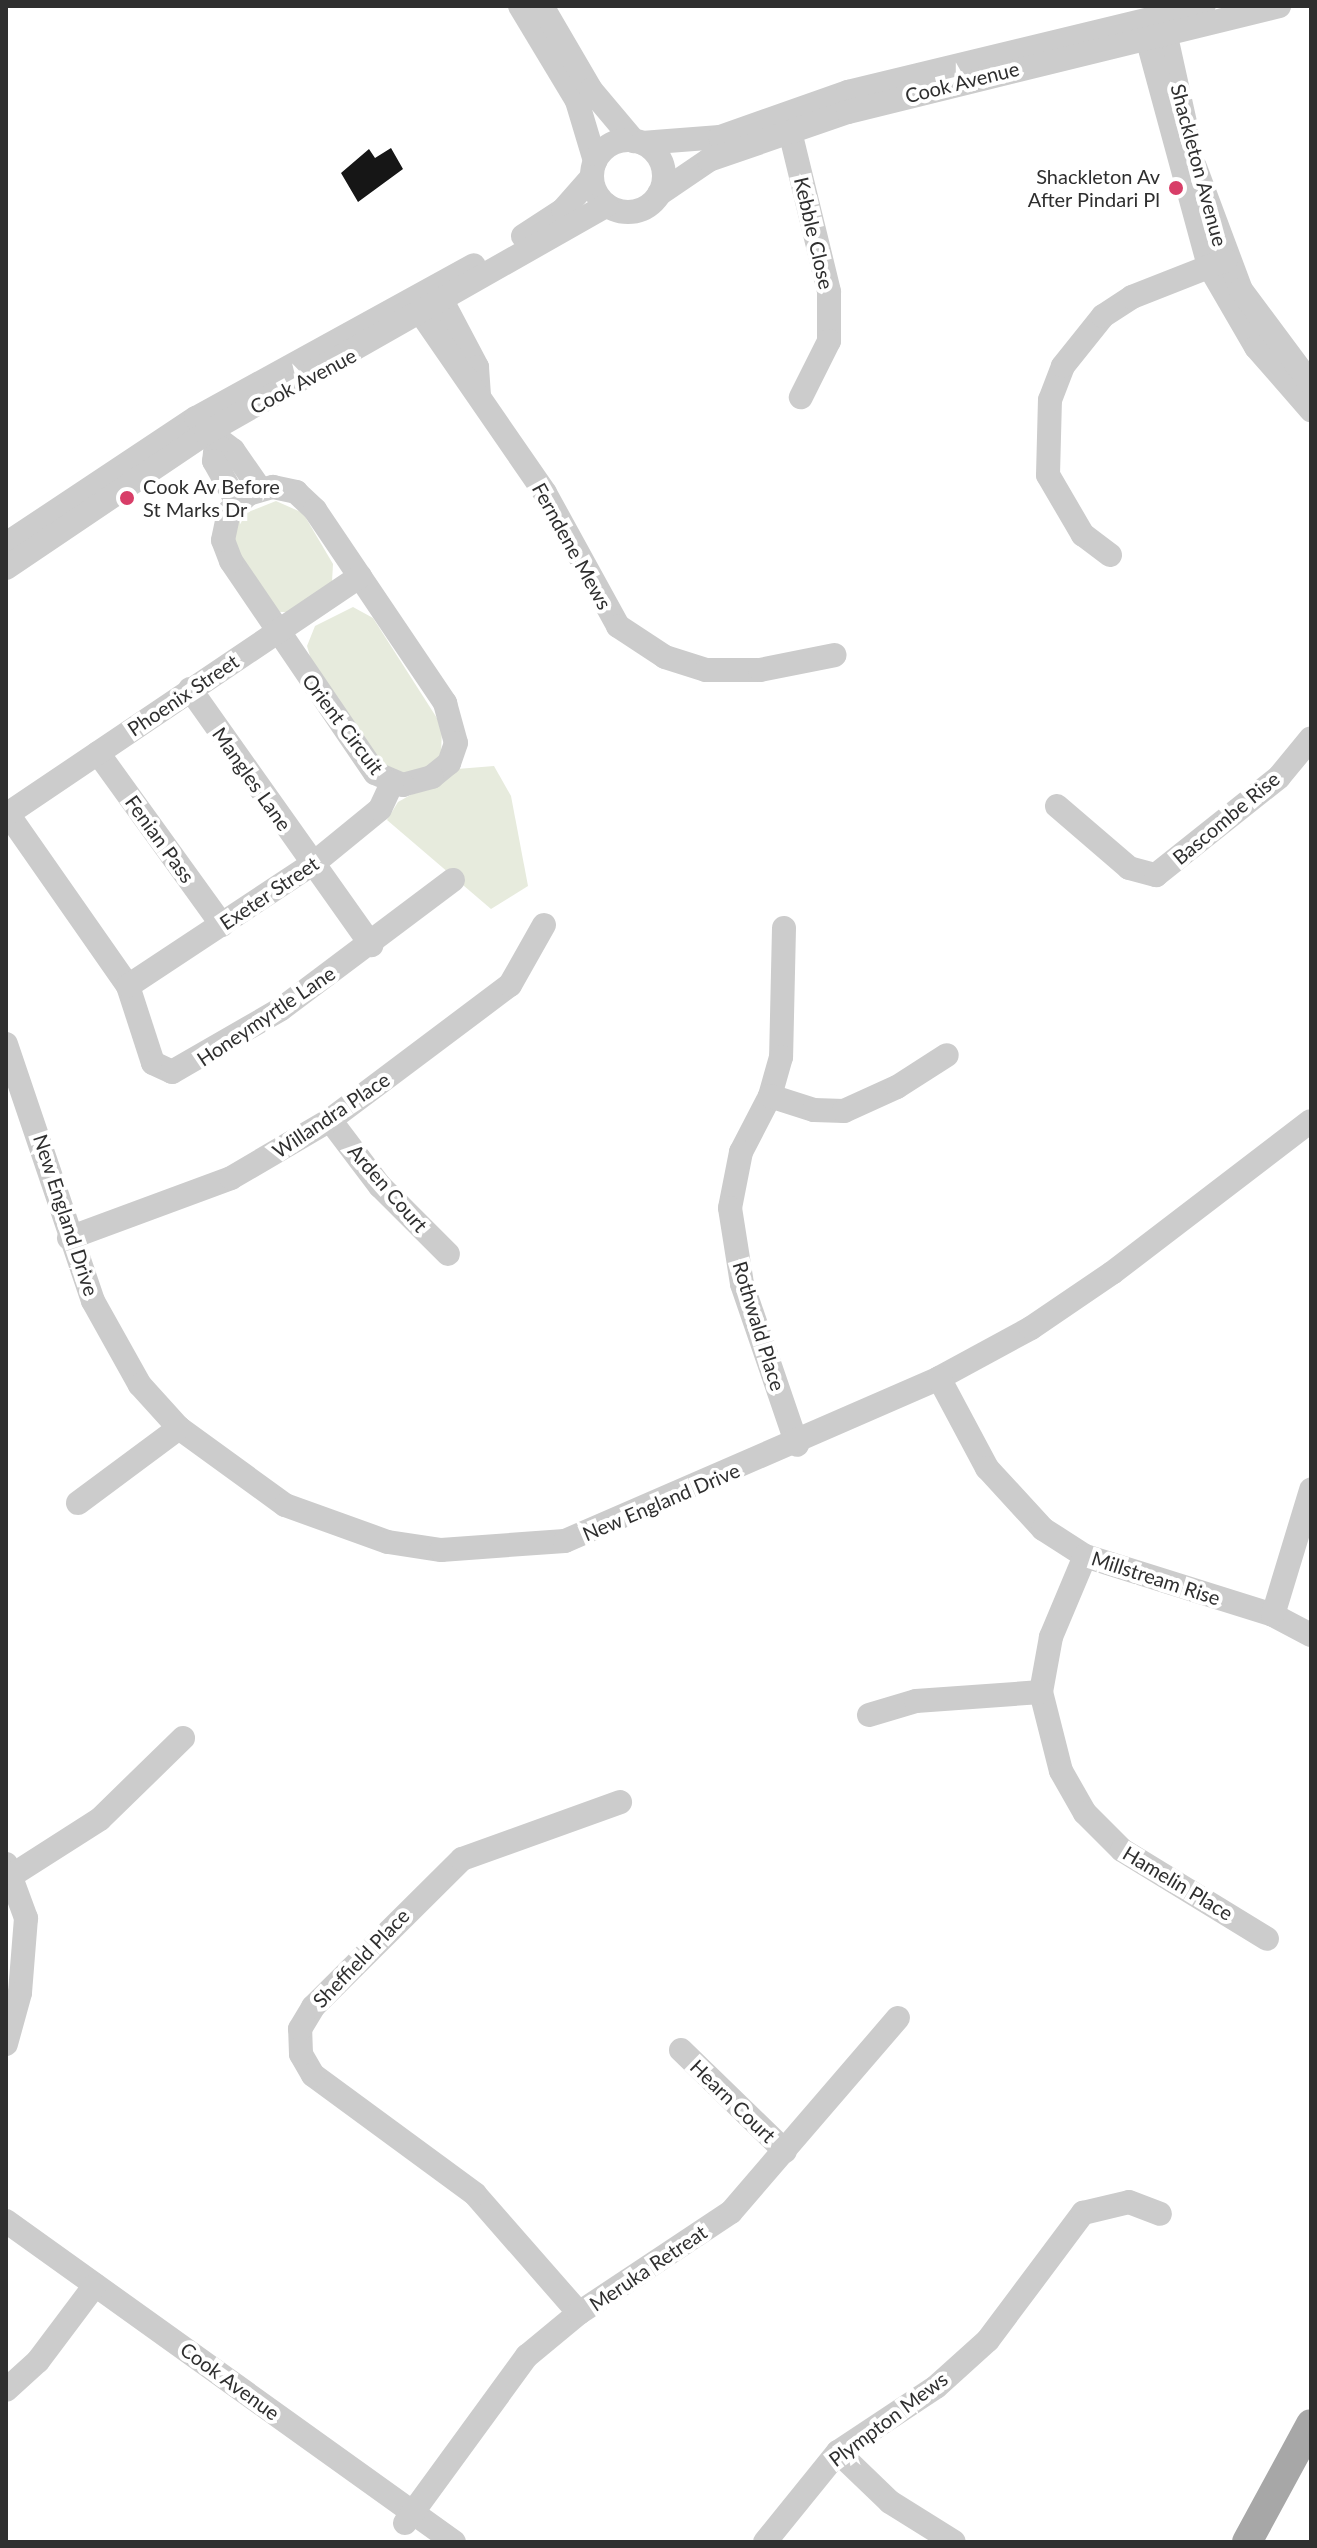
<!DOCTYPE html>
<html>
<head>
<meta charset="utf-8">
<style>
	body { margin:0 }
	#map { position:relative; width:1317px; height:2548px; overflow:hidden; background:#fff; font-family:Lato,sans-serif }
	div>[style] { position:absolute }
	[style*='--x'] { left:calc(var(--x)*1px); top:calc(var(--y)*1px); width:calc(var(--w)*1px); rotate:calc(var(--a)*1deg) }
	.green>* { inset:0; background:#e7ebdd }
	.building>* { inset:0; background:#161616 }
	.minor>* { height:24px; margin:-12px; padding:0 12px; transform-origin:12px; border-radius:12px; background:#ccc }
	.minor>.ring { margin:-12px; padding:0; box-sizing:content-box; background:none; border:24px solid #ccc; border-radius:50% }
	.major>* { height:30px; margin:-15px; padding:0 15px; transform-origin:15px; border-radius:15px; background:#a7a7a7 }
	.dots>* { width:22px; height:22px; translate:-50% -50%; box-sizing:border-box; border:4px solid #fff; border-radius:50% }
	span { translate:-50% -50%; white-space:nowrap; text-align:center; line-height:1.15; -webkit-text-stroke:8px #fff; paint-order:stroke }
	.street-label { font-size:20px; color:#2f2f2f }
	.poi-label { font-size:20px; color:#2f2f2f }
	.right { translate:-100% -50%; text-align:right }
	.left { translate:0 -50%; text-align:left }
	.frame { position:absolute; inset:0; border:8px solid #2f2f2f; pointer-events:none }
</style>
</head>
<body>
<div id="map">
	<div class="green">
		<i style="clip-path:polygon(276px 501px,303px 513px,333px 564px,332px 582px,291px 612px,280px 612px,240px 567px,234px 533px,243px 514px)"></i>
		<i style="clip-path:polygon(353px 607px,373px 618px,442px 726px,441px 756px,426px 770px,391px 776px,312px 663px,307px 646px,315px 626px)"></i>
		<i style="clip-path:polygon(494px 766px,511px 796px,528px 886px,491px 909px,387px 820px,398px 802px,457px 769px)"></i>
	</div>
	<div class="building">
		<i style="clip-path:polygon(391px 148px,403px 169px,358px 202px,341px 173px,369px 149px,375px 158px)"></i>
	</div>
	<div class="minor">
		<i style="--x:520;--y:6;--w:111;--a:59"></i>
		<i style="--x:577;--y:101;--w:63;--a:73.3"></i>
		<i style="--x:542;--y:6;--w:97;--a:59.7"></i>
		<i style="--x:591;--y:90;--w:67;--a:49.9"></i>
		<i style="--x:1162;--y:18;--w:112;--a:77.6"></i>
		<i style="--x:1143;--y:23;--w:252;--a:74.8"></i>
		<i style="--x:1209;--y:266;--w:94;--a:59.9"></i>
		<i style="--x:1256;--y:347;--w:84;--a:48.9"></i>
		<i style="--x:786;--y:115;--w:182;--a:76.3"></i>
		<i style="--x:829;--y:292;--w:49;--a:90"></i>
		<i style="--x:829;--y:341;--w:63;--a:116.6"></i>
		<i class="ring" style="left:592px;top:140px;width:48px;height:48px"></i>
		<i style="--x:642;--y:143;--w:78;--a:-4.4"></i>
		<i style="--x:720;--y:137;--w:136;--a:-19.4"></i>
		<i style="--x:848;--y:92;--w:366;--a:-13.6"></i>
		<i style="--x:1195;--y:167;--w:131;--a:69.5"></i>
		<i style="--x:1241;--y:290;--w:117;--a:53.3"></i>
		<i style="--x:659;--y:194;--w:60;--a:-34.2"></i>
		<i style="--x:709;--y:160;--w:147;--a:-19.1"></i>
		<i style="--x:848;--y:112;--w:444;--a:-13.8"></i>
		<i style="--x:523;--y:236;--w:48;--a:-33"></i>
		<i style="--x:563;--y:210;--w:44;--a:-48.7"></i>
		<i style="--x:437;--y:291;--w:86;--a:62.2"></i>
		<i style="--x:477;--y:367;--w:27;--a:86"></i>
		<i style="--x:414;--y:303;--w:231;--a:55.4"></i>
		<i style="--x:545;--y:493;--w:152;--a:61.2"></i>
		<i style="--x:618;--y:626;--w:56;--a:33.4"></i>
		<i style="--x:665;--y:657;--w:43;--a:17.6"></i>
		<i style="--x:706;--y:670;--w:54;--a:0"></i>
		<i style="--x:760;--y:670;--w:76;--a:-11.3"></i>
		<i style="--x:201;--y:426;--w:40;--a:37"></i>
		<i style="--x:233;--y:450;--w:47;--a:55.3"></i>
		<i style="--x:216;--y:443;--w:18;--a:96"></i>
		<i style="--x:214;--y:461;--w:47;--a:60.7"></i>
		<i style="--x:273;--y:487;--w:24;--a:12"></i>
		<i style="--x:296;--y:492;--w:26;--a:43"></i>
		<i style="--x:315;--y:510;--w:233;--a:56"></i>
		<i style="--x:445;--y:703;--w:41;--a:74.6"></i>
		<i style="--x:456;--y:743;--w:21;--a:109"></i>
		<i style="--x:449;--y:763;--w:22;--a:141"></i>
		<i style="--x:432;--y:777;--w:30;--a:165"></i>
		<i style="--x:403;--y:785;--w:30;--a:-157"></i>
		<i style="--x:375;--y:773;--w:256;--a:-124.2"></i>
		<i style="--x:231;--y:561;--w:22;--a:-111"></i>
		<i style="--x:223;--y:540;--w:29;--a:-78"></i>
		<i style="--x:229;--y:512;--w:26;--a:-43"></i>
		<i style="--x:248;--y:494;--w:26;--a:-16"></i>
		<i style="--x:6;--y:544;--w:228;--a:-33.6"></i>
		<i style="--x:196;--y:418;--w:317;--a:-28.8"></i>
		<i style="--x:1110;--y:555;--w:34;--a:-143"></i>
		<i style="--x:1083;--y:535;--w:69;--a:-120.3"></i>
		<i style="--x:1048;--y:475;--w:75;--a:-88.5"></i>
		<i style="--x:1050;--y:400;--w:36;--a:-69"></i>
		<i style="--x:1063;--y:366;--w:64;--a:-51.3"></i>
		<i style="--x:1103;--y:316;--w:35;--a:-33"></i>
		<i style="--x:1132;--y:297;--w:101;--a:-21.5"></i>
		<i style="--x:6;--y:568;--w:241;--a:-34"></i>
		<i style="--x:206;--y:433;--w:461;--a:-29.6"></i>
		<i style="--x:190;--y:689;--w:314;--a:54.7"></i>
		<i style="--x:98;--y:753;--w:212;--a:54.2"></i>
		<i style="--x:1057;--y:806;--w:95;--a:40.7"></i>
		<i style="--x:1129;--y:868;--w:28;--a:15"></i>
		<i style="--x:1156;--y:875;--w:157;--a:-38.5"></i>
		<i style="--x:1279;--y:777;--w:50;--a:-50.6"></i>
		<i style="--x:8;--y:814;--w:210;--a:55.1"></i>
		<i style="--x:128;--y:986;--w:81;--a:72"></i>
		<i style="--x:153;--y:1063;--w:21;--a:25"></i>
		<i style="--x:172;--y:1072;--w:126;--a:-30"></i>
		<i style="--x:281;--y:1009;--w:215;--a:-36.9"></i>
		<i style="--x:6;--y:815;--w:427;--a:-34"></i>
		<i style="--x:784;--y:928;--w:129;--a:91.3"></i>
		<i style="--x:781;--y:1057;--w:41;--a:105.8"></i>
		<i style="--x:770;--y:1096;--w:63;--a:117.4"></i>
		<i style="--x:741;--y:1152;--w:57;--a:101.1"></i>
		<i style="--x:730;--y:1208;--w:77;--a:81"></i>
		<i style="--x:742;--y:1284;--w:170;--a:71.1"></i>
		<i style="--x:128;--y:986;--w:223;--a:-33.5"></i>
		<i style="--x:314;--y:863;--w:85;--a:-39.3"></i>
		<i style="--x:380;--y:809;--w:29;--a:-65"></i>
		<i style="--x:6;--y:1044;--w:271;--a:71.3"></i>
		<i style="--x:93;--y:1301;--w:96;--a:60.8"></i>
		<i style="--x:140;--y:1385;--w:58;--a:47.8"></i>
		<i style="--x:179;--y:1428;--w:131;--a:36"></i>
		<i style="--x:285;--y:1505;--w:109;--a:19.8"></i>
		<i style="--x:388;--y:1542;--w:54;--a:8.6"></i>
		<i style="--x:441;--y:1550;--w:124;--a:-4.2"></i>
		<i style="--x:565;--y:1541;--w:408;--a:-23.5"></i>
		<i style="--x:939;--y:1378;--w:105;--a:-28.5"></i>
		<i style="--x:1031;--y:1328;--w:98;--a:-34.2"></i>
		<i style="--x:1112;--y:1273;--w:250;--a:-37.4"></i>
		<i style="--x:770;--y:1096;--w:46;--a:17.7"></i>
		<i style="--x:814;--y:1110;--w:30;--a:2"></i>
		<i style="--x:844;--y:1111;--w:58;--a:-24.4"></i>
		<i style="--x:897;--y:1087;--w:59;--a:-32.6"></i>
		<i style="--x:330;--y:1120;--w:83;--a:52.9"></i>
		<i style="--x:380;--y:1186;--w:96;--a:45"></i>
		<i style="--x:69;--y:1238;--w:173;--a:-20.3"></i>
		<i style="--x:231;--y:1178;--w:115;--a:-30.4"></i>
		<i style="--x:330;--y:1120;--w:225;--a:-36.9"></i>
		<i style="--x:510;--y:985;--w:69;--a:-60.5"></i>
		<i style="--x:939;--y:1378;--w:102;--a:61.9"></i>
		<i style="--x:987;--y:1468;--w:83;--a:47.4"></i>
		<i style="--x:1043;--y:1529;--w:50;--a:32.7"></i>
		<i style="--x:1085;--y:1556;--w:197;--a:17.4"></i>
		<i style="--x:1273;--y:1615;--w:43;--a:27.8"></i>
		<i style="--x:78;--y:1503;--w:126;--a:-36.6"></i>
		<i style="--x:1085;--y:1556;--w:88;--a:112.8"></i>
		<i style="--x:1051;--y:1637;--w:56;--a:100.3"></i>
		<i style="--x:1041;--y:1692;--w:81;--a:75.8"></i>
		<i style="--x:1061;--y:1771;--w:48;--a:60.3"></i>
		<i style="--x:1085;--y:1813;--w:52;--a:45"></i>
		<i style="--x:1122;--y:1850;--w:170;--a:31.5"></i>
		<i style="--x:1273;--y:1615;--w:131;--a:-73.1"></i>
		<i style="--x:869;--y:1715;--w:49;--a:-16.6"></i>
		<i style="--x:916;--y:1701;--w:125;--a:-4.1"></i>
		<i style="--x:6;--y:1864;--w:58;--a:69.7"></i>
		<i style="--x:26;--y:1918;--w:75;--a:94.6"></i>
		<i style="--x:20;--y:1993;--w:53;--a:105.4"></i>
		<i style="--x:14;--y:1874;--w:102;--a:-32.6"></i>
		<i style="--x:100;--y:1819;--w:116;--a:-44.3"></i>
		<i style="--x:681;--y:2050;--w:145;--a:44.2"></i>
		<i style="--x:6;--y:2221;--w:551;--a:35.62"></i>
		<i style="--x:579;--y:2313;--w:158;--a:-131.2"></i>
		<i style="--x:475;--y:2194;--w:201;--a:-143.7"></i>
		<i style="--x:313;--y:2075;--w:24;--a:-120"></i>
		<i style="--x:301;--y:2054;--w:25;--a:-92"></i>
		<i style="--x:300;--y:2029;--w:26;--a:-59"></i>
		<i style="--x:313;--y:2007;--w:210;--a:-44.8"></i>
		<i style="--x:462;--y:1859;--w:168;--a:-19.8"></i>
		<i style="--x:6;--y:2390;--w:43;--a:-42.2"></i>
		<i style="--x:38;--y:2361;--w:95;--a:-53.1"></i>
		<i style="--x:838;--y:2452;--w:72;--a:43.9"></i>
		<i style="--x:890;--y:2502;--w:75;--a:32"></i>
		<i style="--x:405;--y:2523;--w:207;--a:-53.9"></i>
		<i style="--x:527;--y:2356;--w:67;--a:-39.6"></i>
		<i style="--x:579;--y:2313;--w:182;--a:-33.6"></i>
		<i style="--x:731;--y:2212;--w:256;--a:-49.3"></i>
		<i style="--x:765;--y:2542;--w:116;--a:-51"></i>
		<i style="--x:838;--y:2452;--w:118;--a:-33.6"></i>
		<i style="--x:936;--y:2387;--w:70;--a:-42.1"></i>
		<i style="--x:988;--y:2340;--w:159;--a:-53.2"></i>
		<i style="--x:1083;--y:2213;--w:47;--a:-13.4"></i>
		<i style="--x:1129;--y:2202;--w:33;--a:21"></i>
	</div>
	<div class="major">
		<i style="--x:1247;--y:2542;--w:134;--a:-61.5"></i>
	</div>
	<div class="dots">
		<i style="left:1176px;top:188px;background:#d83e68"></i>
		<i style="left:127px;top:498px;background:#d83e68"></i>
	</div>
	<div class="street-label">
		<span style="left:962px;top:82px;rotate:-14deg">Cook Avenue</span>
		<span style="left:1199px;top:165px;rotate:75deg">Shackleton Avenue</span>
		<span style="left:814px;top:233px;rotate:77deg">Kebble Close</span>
		<span style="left:303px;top:381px;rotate:-28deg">Cook Avenue</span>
		<span style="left:572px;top:546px;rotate:61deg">Ferndene Mews</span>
		<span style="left:183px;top:695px;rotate:-34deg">Phoenix Street</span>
		<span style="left:343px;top:724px;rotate:53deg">Orient Circuit</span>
		<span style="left:252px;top:779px;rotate:55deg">Mangles Lane</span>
		<span style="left:1226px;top:818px;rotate:-40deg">Bascombe Rise</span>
		<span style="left:160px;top:839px;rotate:54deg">Fenian Pass</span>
		<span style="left:269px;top:893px;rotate:-34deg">Exeter Street</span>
		<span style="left:266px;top:1016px;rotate:-34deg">Honeymyrtle Lane</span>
		<span style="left:331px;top:1115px;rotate:-34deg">Willandra Place</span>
		<span style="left:388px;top:1188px;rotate:49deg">Arden Court</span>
		<span style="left:66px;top:1215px;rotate:72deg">New England Drive</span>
		<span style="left:759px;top:1326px;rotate:73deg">Rothwald Place</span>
		<span style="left:661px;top:1502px;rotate:-23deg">New England Drive</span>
		<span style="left:1156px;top:1578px;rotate:18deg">Millstream Rise</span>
		<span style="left:1178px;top:1883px;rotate:31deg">Hamelin Place</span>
		<span style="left:361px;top:1958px;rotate:-46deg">Sheffield Place</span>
		<span style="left:733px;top:2101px;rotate:44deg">Hearn Court</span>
		<span style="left:648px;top:2268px;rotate:-34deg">Meruka Retreat</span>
		<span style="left:230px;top:2381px;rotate:36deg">Cook Avenue</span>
		<span style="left:888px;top:2419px;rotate:-37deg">Plympton Mews</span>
	</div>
	<div class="poi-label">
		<span class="right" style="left:1160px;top:188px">Shackleton Av<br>After Pindari Pl</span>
		<span class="left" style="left:143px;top:498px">Cook Av Before<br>St Marks Dr</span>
	</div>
	<div class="frame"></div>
</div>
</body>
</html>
